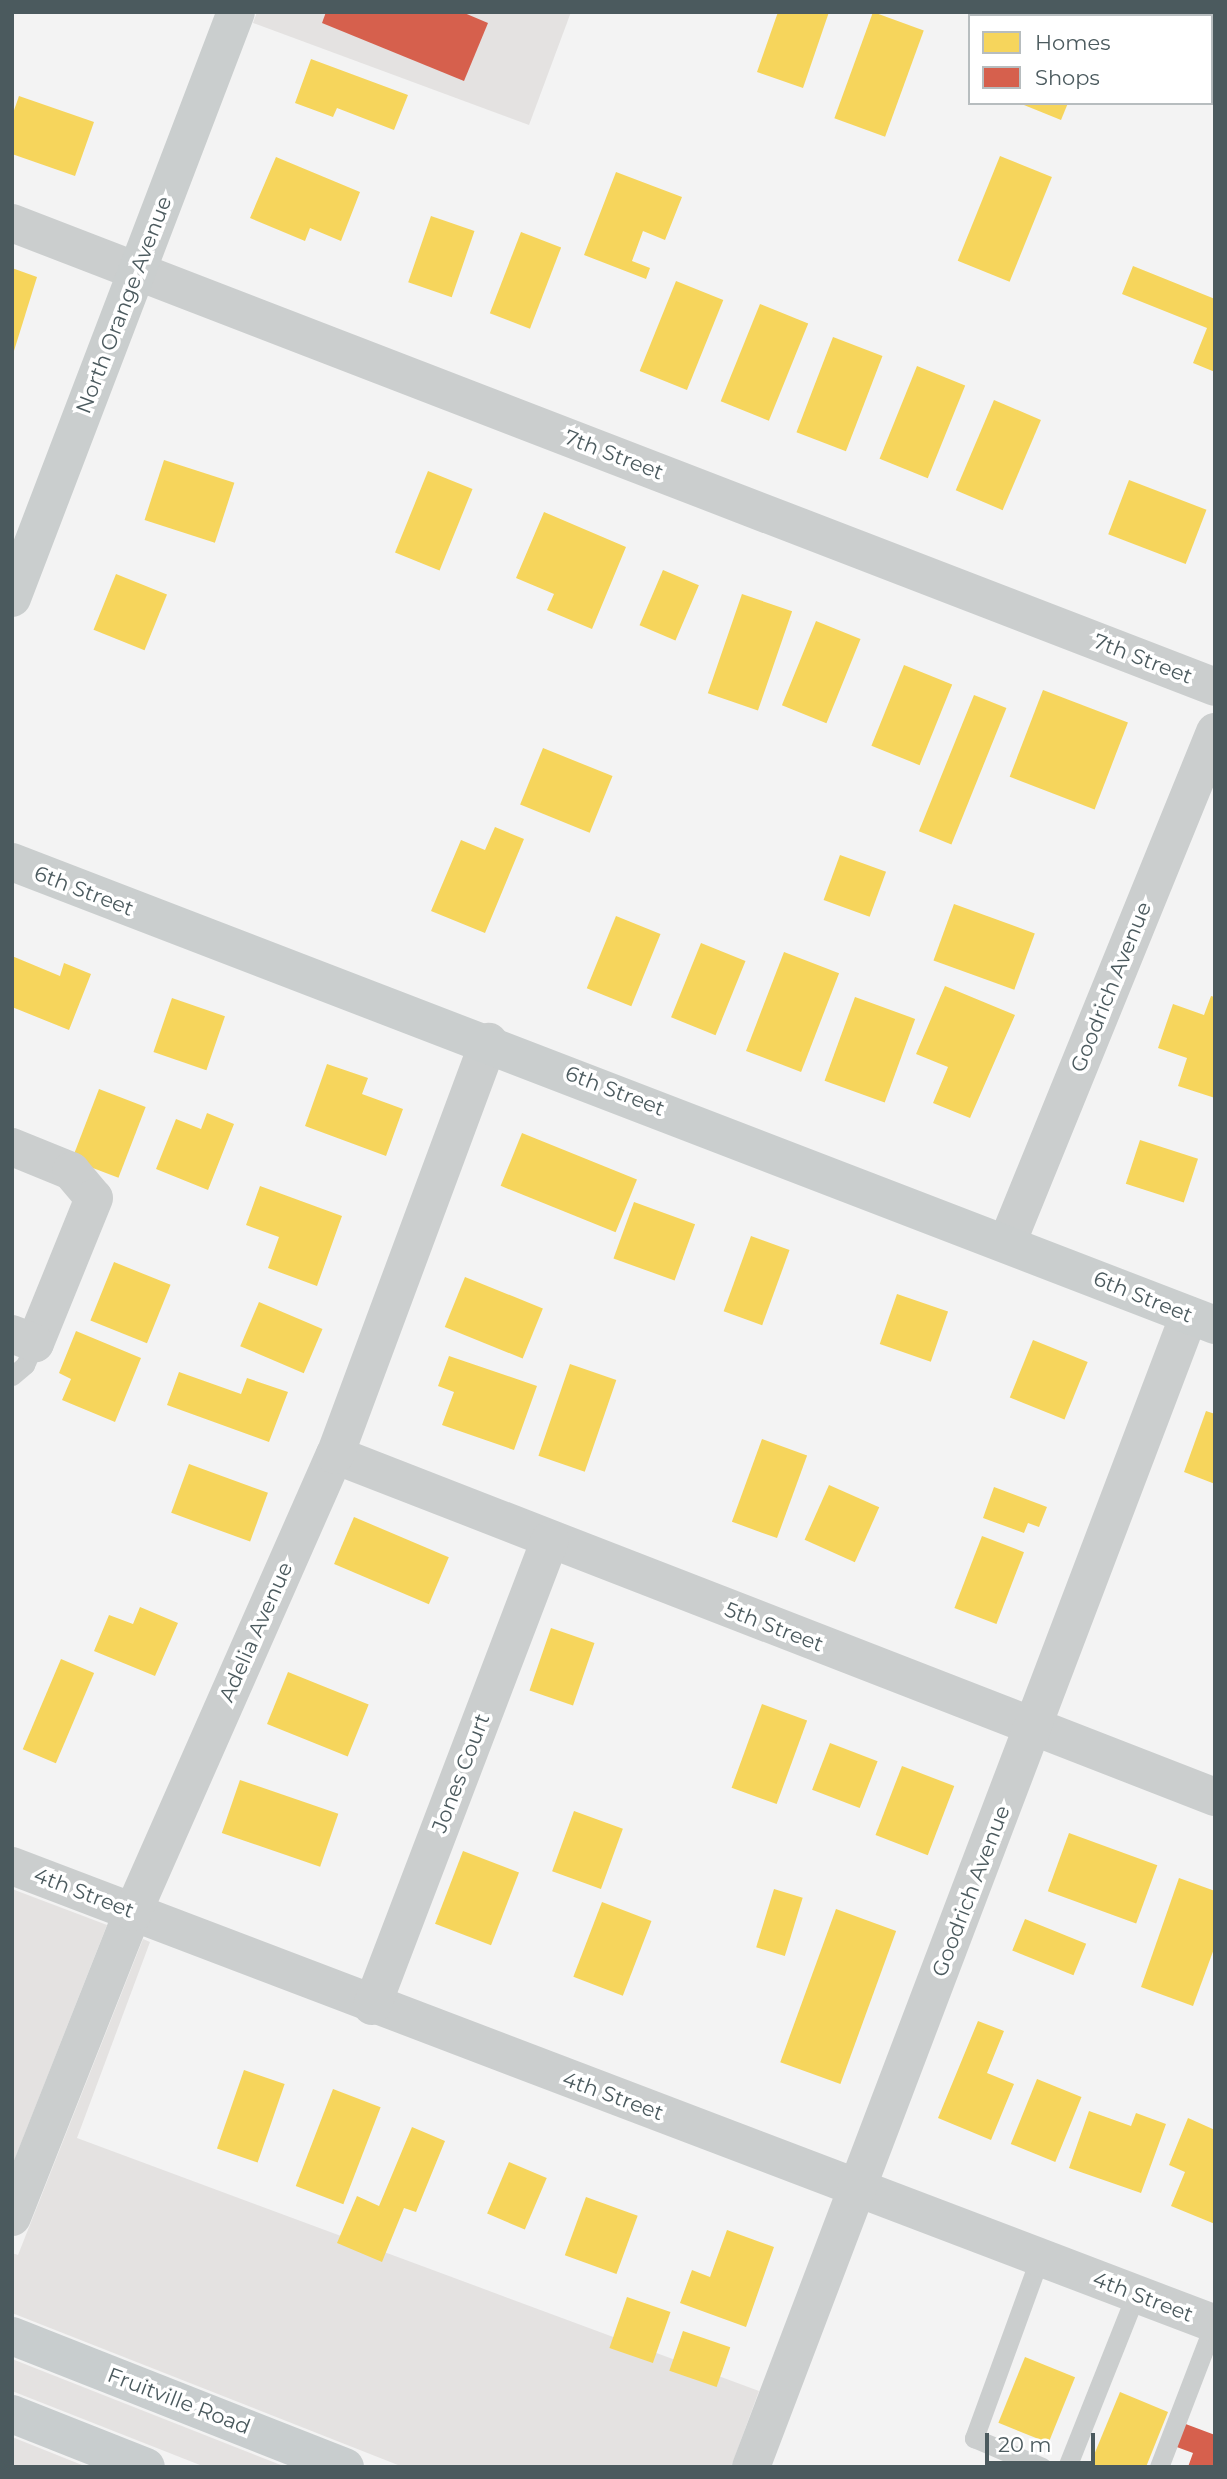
<!DOCTYPE html>
<html>
<head>
<meta charset="utf-8">
<style>
	body { margin:0 }
	#map { position:relative; width:1227px; height:2479px; overflow:hidden; background:#f3f3f3; font-family:Montserrat,sans-serif }
	div>[style] { position:absolute }
	[style*='--x'] { left:calc(var(--x)*1px); top:calc(var(--y)*1px); width:calc(var(--w)*1px); rotate:calc(var(--a)*1deg) }
	.commercial>* { inset:0; background:#e4e2e1 }
	.homes>* { inset:0; background:#f6d55c; transform-origin:0 0 }
	.shops>* { inset:0; background:#d6604d }
	.lane>* { height:19px; margin:-9.5px; padding:0 9.5px; transform-origin:9.5px; border-radius:9.5px; background:#cbcece }
	.street>* { height:38px; margin:-19px; padding:0 19px; transform-origin:19px; border-radius:19px; background:#cbcece }
	.secondary>* { height:38px; margin:-19px; padding:0 19px; transform-origin:19px; border-radius:19px; background:#cacece }
	.primary>* { height:38px; margin:-19px; padding:0 19px; transform-origin:19px; border-radius:19px; background:#c8cdce }
	span { translate:-50% -50%; white-space:nowrap; text-align:center; line-height:1.15; -webkit-text-stroke:7px #fff; paint-order:stroke }
	.street-label { font-size:21px; color:#4b5a5e }
	.frame { position:absolute; inset:0; border:14px solid #4b5a5e; pointer-events:none }
	.legend { position:absolute; left:968px; top:14px; width:245px; height:91px; box-sizing:border-box; background:#fff; border:2px solid #b7bdbf; margin:0; padding:9px 12px; list-style:none; font-size:21px; color:#4b5a5e }
	.legend li { display:flex; align-items:center; gap:14px; height:35px }
	.legend b { width:35px; border:2px solid #b7bdbf }
	.scale { position:absolute; left:985px; top:2433px; width:110px; height:32px; box-sizing:border-box; border:4px solid #4b5a5e; border-top:0; padding-left:9px; font-size:21px; line-height:24px; white-space:nowrap; color:#4b5a5e; -webkit-text-stroke:5px #fff; paint-order:stroke }
</style>
</head>
<body>
<div id="map">
	<div class="commercial">
		<i style="clip-path:polygon(257px 12px,571px 12px,529px 125px,253px 23px)"></i>
		<i style="clip-path:polygon(12px 1889px,107px 1925px,12px 2166px)"></i>
		<i style="clip-path:polygon(143px 1939px,150px 1942px,77px 2138px,759px 2391px,731px 2467px,403px 2467px,12px 2313px,12px 2253px,18px 2255px)"></i>
		<i style="clip-path:polygon(12px 2359px,286px 2467px,205px 2467px,12px 2391px)"></i>
		<i style="clip-path:polygon(12px 2437px,87px 2467px,12px 2467px)"></i>
	</div>
	<div class="homes">
		<i style="clip-path:polygon(778px 12px,829px 12px,803px 88px,757px 72px)"></i>
		<i style="left:873px;top:12px;width:54px;height:113px;rotate:20deg"></i>
		<i style="clip-path:polygon(311px 59px,408px 95px,394px 130px,337px 108px,333px 117px,295px 103px)"></i>
		<i style="clip-path:polygon(19px 96px,94px 122px,75px 176px,12px 154px,12px 116px)"></i>
		<i style="clip-path:polygon(1019px 103px,1068px 103px,1061px 120px)"></i>
		<i style="left:1000px;top:156px;width:56px;height:113px;rotate:22deg"></i>
		<i style="clip-path:polygon(276px 157px,360px 192px,341px 241px,310px 228px,305px 241px,250px 218px)"></i>
		<i style="clip-path:polygon(616px 172px,682px 197px,665px 240px,643px 231px,632px 261px,650px 268px,646px 279px,584px 255px)"></i>
		<i style="left:431px;top:216px;width:46px;height:70px;rotate:19deg"></i>
		<i style="left:521px;top:232px;width:43px;height:87px;rotate:21deg"></i>
		<i style="clip-path:polygon(1133px 266px,1215px 299px,1215px 372px,1193px 363px,1207px 328px,1122px 294px)"></i>
		<i style="clip-path:polygon(12px 268px,37px 277px,13px 354px,12px 354px)"></i>
		<i style="left:676px;top:281px;width:51px;height:97px;rotate:22deg"></i>
		<i style="left:760px;top:304px;width:52px;height:105px;rotate:22deg"></i>
		<i style="left:833px;top:337px;width:53px;height:102px;rotate:21deg"></i>
		<i style="left:917px;top:366px;width:52px;height:100px;rotate:22deg"></i>
		<i style="left:994px;top:400px;width:51px;height:98px;rotate:23deg"></i>
		<i style="left:164px;top:460px;width:74px;height:63px;rotate:18deg"></i>
		<i style="left:428px;top:471px;width:48px;height:88px;rotate:22deg"></i>
		<i style="left:1129px;top:480px;width:83px;height:58px;rotate:21deg"></i>
		<i style="clip-path:polygon(544px 512px,626px 547px,592px 629px,547px 610px,554px 594px,516px 578px)"></i>
		<i style="left:663px;top:570px;width:39px;height:60px;rotate:23deg"></i>
		<i style="left:116px;top:574px;width:55px;height:60px;rotate:22deg"></i>
		<i style="left:742px;top:594px;width:53px;height:105px;rotate:19deg"></i>
		<i style="left:816px;top:621px;width:48px;height:91px;rotate:22deg"></i>
		<i style="left:904px;top:665px;width:52px;height:87px;rotate:22deg"></i>
		<i style="left:1043px;top:690px;width:91px;height:93px;rotate:21deg"></i>
		<i style="left:974px;top:695px;width:35px;height:147px;rotate:22deg"></i>
		<i style="left:543px;top:748px;width:75px;height:61px;rotate:22deg"></i>
		<i style="clip-path:polygon(495px 827px,524px 839px,485px 933px,431px 911px,461px 840px,485px 850px)"></i>
		<i style="left:840px;top:855px;width:49px;height:48px;rotate:20deg"></i>
		<i style="left:954px;top:904px;width:86px;height:60px;rotate:20deg"></i>
		<i style="left:616px;top:916px;width:48px;height:78px;rotate:22deg"></i>
		<i style="left:701px;top:943px;width:48px;height:80px;rotate:22deg"></i>
		<i style="left:784px;top:952px;width:59px;height:106px;rotate:21deg"></i>
		<i style="clip-path:polygon(12px 956px,60px 976px,64px 963px,91px 974px,69px 1030px,12px 1007px)"></i>
		<i style="clip-path:polygon(945px 986px,1015px 1015px,970px 1118px,933px 1103px,948px 1067px,916px 1054px)"></i>
		<i style="clip-path:polygon(1211px 996px,1215px 997px,1215px 1098px,1178px 1086px,1187px 1058px,1158px 1048px,1173px 1004px,1204px 1015px)"></i>
		<i style="left:855px;top:997px;width:64px;height:89px;rotate:20deg"></i>
		<i style="left:172px;top:998px;width:56px;height:57px;rotate:19deg"></i>
		<i style="clip-path:polygon(327px 1064px,368px 1078px,362px 1094px,403px 1109px,386px 1156px,305px 1126px)"></i>
		<i style="left:99px;top:1089px;width:50px;height:76px;rotate:21deg"></i>
		<i style="clip-path:polygon(207px 1113px,234px 1124px,208px 1190px,156px 1169px,176px 1119px,201px 1129px)"></i>
		<i style="left:522px;top:1133px;width:124px;height:57px;rotate:22deg"></i>
		<i style="left:1140px;top:1140px;width:61px;height:46px;rotate:18deg"></i>
		<i style="clip-path:polygon(260px 1186px,342px 1216px,317px 1286px,268px 1268px,279px 1237px,246px 1225px)"></i>
		<i style="left:634px;top:1202px;width:65px;height:60px;rotate:20deg"></i>
		<i style="left:751px;top:1236px;width:41px;height:80px;rotate:20deg"></i>
		<i style="left:114px;top:1262px;width:61px;height:63px;rotate:22deg"></i>
		<i style="left:465px;top:1277px;width:84px;height:54px;rotate:22deg"></i>
		<i style="left:897px;top:1294px;width:54px;height:53px;rotate:19deg"></i>
		<i style="left:259px;top:1302px;width:69px;height:48px;rotate:23deg"></i>
		<i style="clip-path:polygon(76px 1331px,141px 1358px,115px 1422px,62px 1400px,71px 1379px,59px 1373px)"></i>
		<i style="left:1033px;top:1340px;width:59px;height:62px;rotate:22deg"></i>
		<i style="clip-path:polygon(449px 1356px,537px 1386px,514px 1450px,442px 1425px,454px 1392px,438px 1386px)"></i>
		<i style="left:570px;top:1364px;width:49px;height:97px;rotate:19deg"></i>
		<i style="clip-path:polygon(179px 1372px,241px 1394px,247px 1378px,288px 1392px,269px 1442px,167px 1405px)"></i>
		<i style="clip-path:polygon(1206px 1411px,1215px 1414px,1215px 1484px,1184px 1472px)"></i>
		<i style="left:762px;top:1439px;width:48px;height:88px;rotate:20deg"></i>
		<i style="left:189px;top:1464px;width:84px;height:52px;rotate:20deg"></i>
		<i style="left:829px;top:1485px;width:55px;height:60px;rotate:24deg"></i>
		<i style="clip-path:polygon(994px 1487px,1047px 1507px,1039px 1527px,1028px 1523px,1024px 1533px,983px 1518px)"></i>
		<i style="left:354px;top:1517px;width:103px;height:51px;rotate:23deg"></i>
		<i style="left:982px;top:1536px;width:45px;height:77px;rotate:21deg"></i>
		<i style="clip-path:polygon(140px 1607px,178px 1623px,155px 1676px,94px 1651px,109px 1615px,133px 1624px)"></i>
		<i style="left:551px;top:1628px;width:46px;height:66px;rotate:19deg"></i>
		<i style="left:61px;top:1659px;width:36px;height:98px;rotate:23deg"></i>
		<i style="left:288px;top:1672px;width:87px;height:56px;rotate:22deg"></i>
		<i style="left:762px;top:1704px;width:48px;height:89px;rotate:20deg"></i>
		<i style="left:830px;top:1743px;width:51px;height:50px;rotate:21deg"></i>
		<i style="left:902px;top:1766px;width:56px;height:74px;rotate:21deg"></i>
		<i style="left:240px;top:1780px;width:104px;height:56px;rotate:19deg"></i>
		<i style="left:574px;top:1811px;width:52px;height:64px;rotate:20deg"></i>
		<i style="left:1069px;top:1833px;width:94px;height:62px;rotate:20deg"></i>
		<i style="left:463px;top:1851px;width:60px;height:78px;rotate:21deg"></i>
		<i style="clip-path:polygon(1179px 1878px,1215px 1891px,1215px 1946px,1193px 2006px,1141px 1987px)"></i>
		<i style="left:774px;top:1889px;width:30px;height:61px;rotate:17deg"></i>
		<i style="left:602px;top:1902px;width:53px;height:80px;rotate:21deg"></i>
		<i style="left:836px;top:1909px;width:64px;height:163px;rotate:20deg"></i>
		<i style="left:1025px;top:1919px;width:66px;height:34px;rotate:22deg"></i>
		<i style="clip-path:polygon(978px 2021px,1004px 2031px,987px 2073px,1014px 2084px,991px 2140px,938px 2118px)"></i>
		<i style="left:244px;top:2070px;width:43px;height:83px;rotate:19deg"></i>
		<i style="left:1037px;top:2079px;width:48px;height:70px;rotate:22deg"></i>
		<i style="left:333px;top:2089px;width:51px;height:104px;rotate:21deg"></i>
		<i style="clip-path:polygon(1089px 2111px,1131px 2126px,1136px 2113px,1166px 2124px,1141px 2193px,1069px 2168px)"></i>
		<i style="clip-path:polygon(1188px 2118px,1215px 2130px,1215px 2224px,1171px 2206px,1185px 2172px,1169px 2165px)"></i>
		<i style="clip-path:polygon(412px 2127px,445px 2141px,416px 2212px,404px 2208px,382px 2262px,337px 2243px,357px 2196px,379px 2206px)"></i>
		<i style="left:509px;top:2162px;width:41px;height:56px;rotate:23deg"></i>
		<i style="left:586px;top:2197px;width:55px;height:62px;rotate:20deg"></i>
		<i style="clip-path:polygon(727px 2230px,774px 2247px,746px 2327px,680px 2303px,692px 2270px,710px 2277px)"></i>
		<i style="left:627px;top:2297px;width:46px;height:54px;rotate:19deg"></i>
		<i style="left:683px;top:2331px;width:50px;height:42px;rotate:19deg"></i>
		<i style="left:1025px;top:2357px;width:54px;height:71px;rotate:22deg"></i>
		<i style="clip-path:polygon(1120px 2392px,1168px 2412px,1146px 2467px,1089px 2467px)"></i>
	</div>
	<div class="shops">
		<i style="clip-path:polygon(326px 12px,462px 12px,488px 23px,464px 81px,322px 23px)"></i>
		<i style="clip-path:polygon(1183px 2423px,1215px 2435px,1215px 2467px,1188px 2467px,1193px 2453px,1174px 2446px)"></i>
	</div>
	<div class="lane">
		<i style="--x:12;--y:1376;--w:17;--a:-40"></i>
		<i style="--x:25;--y:1365;--w:24;--a:-66"></i>
		<i style="--x:1040;--y:2257;--w:193;--a:110"></i>
		<i style="--x:974;--y:2438;--w:74;--a:23.1"></i>
		<i style="--x:1067;--y:2467;--w:186;--a:-68.3"></i>
		<i style="--x:1159;--y:2467;--w:153;--a:-69"></i>
	</div>
	<div class="street">
		<i style="--x:1107;--y:12;--w:10;--a:24"></i>
		<i style="--x:1211;--y:52;--w:4;--a:27"></i>
		<i style="--x:12;--y:223;--w:1289;--a:21.09"></i>
		<i style="--x:12;--y:1147;--w:64;--a:22.1"></i>
		<i style="--x:71;--y:1171;--w:35;--a:50"></i>
		<i style="--x:94;--y:1198;--w:157;--a:112.1"></i>
		<i style="--x:35;--y:1343;--w:25;--a:-159"></i>
		<i style="--x:1007;--y:1243;--w:552;--a:-67.85"></i>
		<i style="--x:335;--y:1455;--w:944;--a:21.24"></i>
		<i style="--x:12;--y:1866;--w:1287;--a:20.84"></i>
		<i style="--x:372;--y:2006;--w:499;--a:-69.1"></i>
		<i style="--x:12;--y:2217;--w:328;--a:-68.4"></i>
		<i style="--x:133;--y:1912;--w:500;--a:-66.2"></i>
		<i style="--x:335;--y:1455;--w:441;--a:-69.6"></i>
		<i style="--x:751;--y:2467;--w:1232;--a:-69.18"></i>
	</div>
	<div class="secondary">
		<i style="--x:12;--y:598;--w:627;--a:-69.08"></i>
		<i style="--x:12;--y:862;--w:1289;--a:21.05"></i>
	</div>
	<div class="primary">
		<i style="--x:12;--y:2336;--w:358;--a:21.5"></i>
		<i style="--x:12;--y:2414;--w:144;--a:21.6"></i>
	</div>
	<div class="street-label">
		<span style="left:124px;top:305px;rotate:-69deg">North Orange Avenue</span>
		<span style="left:614px;top:455px;rotate:21deg">7th Street</span>
		<span style="left:1143px;top:659px;rotate:21deg">7th Street</span>
		<span style="left:84px;top:891px;rotate:21deg">6th Street</span>
		<span style="left:1111px;top:987px;rotate:-68deg">Goodrich Avenue</span>
		<span style="left:615px;top:1091px;rotate:21deg">6th Street</span>
		<span style="left:1143px;top:1297px;rotate:22deg">6th Street</span>
		<span style="left:774px;top:1627px;rotate:21deg">5th Street</span>
		<span style="left:256px;top:1632px;rotate:-66deg">Adelia Avenue</span>
		<span style="left:461px;top:1773px;rotate:-69deg">Jones Court</span>
		<span style="left:971px;top:1891px;rotate:-69deg">Goodrich Avenue</span>
		<span style="left:84px;top:1893px;rotate:21deg">4th Street</span>
		<span style="left:613px;top:2096px;rotate:20deg">4th Street</span>
		<span style="left:1143px;top:2297px;rotate:21deg">4th Street</span>
		<span style="left:179px;top:2401px;rotate:21deg">Fruitville Road</span>
	</div>
	<div class="frame"></div>
	<ul class="legend">
	<li><b style="height:19px;background:#f6d55c"></b>Homes</li>
	<li><b style="height:19px;background:#d6604d"></b>Shops</li>
	</ul>
	<div class="scale">20 m</div>
</div>
</body>
</html>
